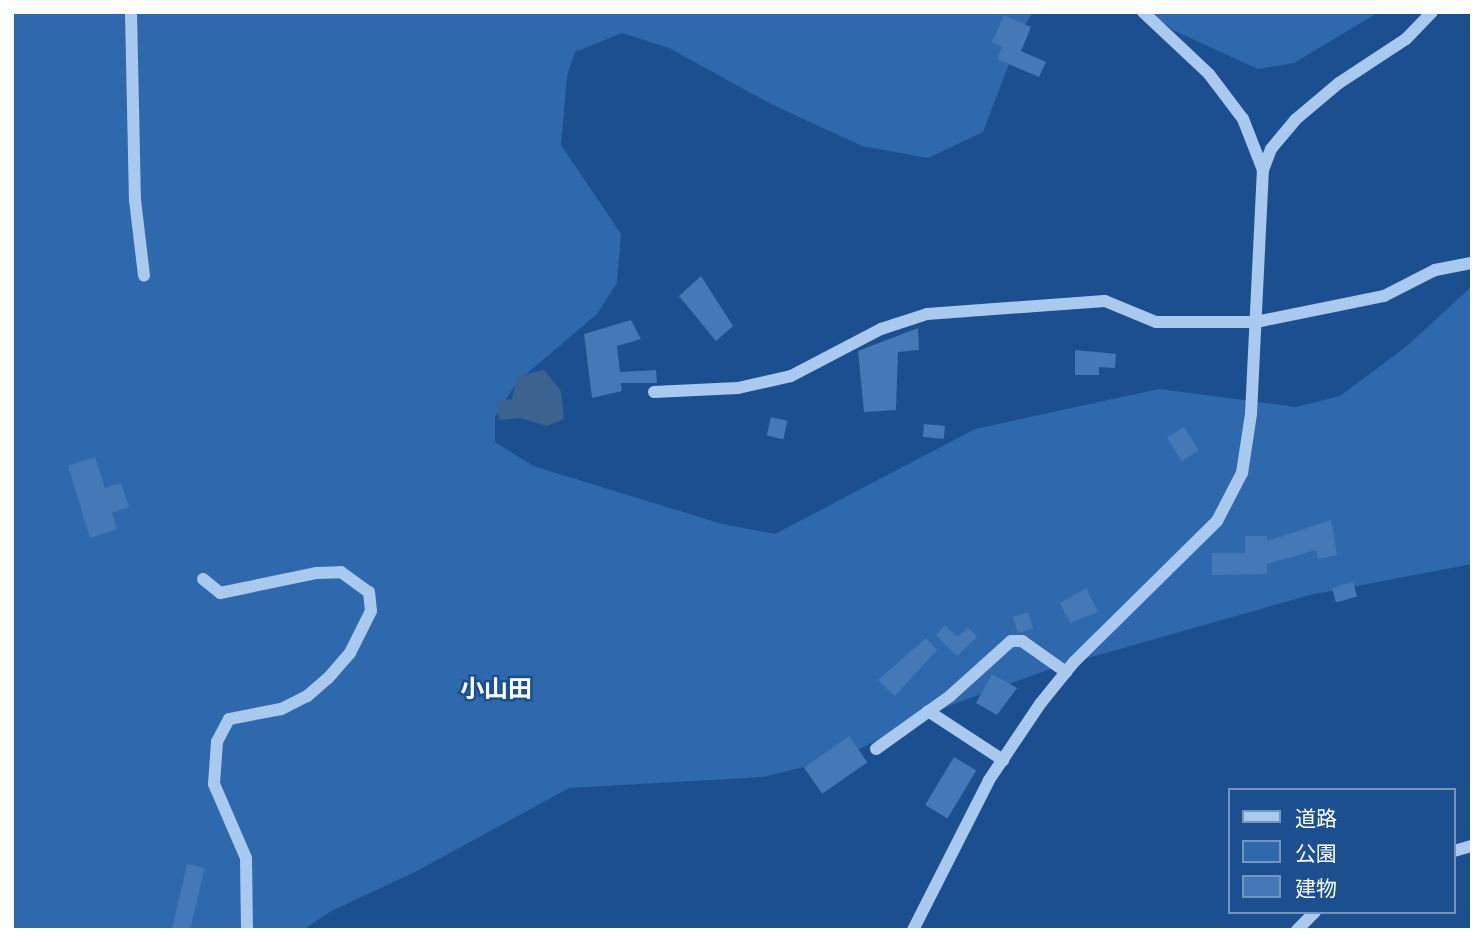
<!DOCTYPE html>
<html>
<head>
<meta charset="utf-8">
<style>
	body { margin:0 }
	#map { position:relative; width:1484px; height:942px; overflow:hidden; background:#1b4f8f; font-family:Cabin,"Noto Sans JP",sans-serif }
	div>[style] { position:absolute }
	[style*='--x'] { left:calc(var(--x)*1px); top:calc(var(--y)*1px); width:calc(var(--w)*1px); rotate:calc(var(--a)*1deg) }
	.green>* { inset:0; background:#2e69ad }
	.water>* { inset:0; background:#3c6290 }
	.building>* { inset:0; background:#4478b7; transform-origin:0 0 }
	.minor>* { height:12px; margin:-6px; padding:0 6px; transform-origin:6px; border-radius:6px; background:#a9c9ee }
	span { translate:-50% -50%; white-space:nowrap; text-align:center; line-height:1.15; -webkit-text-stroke:5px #1b4f8f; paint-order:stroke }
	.quarter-label { font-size:24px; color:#fff; font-weight:700 }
	.frame { position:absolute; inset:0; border:14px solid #fff; pointer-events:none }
	.legend { position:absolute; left:1228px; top:788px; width:228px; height:126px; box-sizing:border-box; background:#1b4f8f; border:2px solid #7695bc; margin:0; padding:9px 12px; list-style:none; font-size:21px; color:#fff }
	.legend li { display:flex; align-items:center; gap:14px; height:35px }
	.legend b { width:35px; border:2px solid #7695bc }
</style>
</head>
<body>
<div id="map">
	<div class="green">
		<i style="clip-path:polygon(12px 12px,1033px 12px,1022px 30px,983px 132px,928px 158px,862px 146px,771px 104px,669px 48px,622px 33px,575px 52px,567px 76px,561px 145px,621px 234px,617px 283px,597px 314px,517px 382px,495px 417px,495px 442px,533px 466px,722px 524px,775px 534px,975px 429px,1159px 389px,1296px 407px,1340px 396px,1407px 346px,1472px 286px,1472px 564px,1310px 595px,1053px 668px,951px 705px,840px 758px,763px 777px,569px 788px,413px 873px,331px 911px,303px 930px,12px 930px)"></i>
		<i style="clip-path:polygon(1149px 12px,1379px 12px,1294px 63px,1258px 69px,1173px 30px)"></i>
	</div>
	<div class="water">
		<i style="clip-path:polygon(544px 370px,561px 391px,564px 419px,547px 426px,520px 418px,499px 420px,496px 401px,512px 399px,517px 376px)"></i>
	</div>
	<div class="building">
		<i style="clip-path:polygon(1004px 15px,1031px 27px,1021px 51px,1046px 62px,1039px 77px,997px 59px,1002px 47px,992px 42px)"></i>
		<i style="clip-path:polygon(701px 276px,733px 326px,716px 341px,679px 296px)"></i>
		<i style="clip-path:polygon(631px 320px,641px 339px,617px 346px,620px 372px,656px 370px,657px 383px,621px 383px,622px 391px,592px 398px,584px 334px)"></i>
		<i style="clip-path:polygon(918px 328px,919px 350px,898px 352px,896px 410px,864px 412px,858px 351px)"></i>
		<i style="clip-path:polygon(1075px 350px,1116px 354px,1115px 368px,1099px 367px,1099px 375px,1075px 375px)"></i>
		<i style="left:771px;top:417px;width:17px;height:19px;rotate:13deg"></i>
		<i style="left:924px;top:424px;width:21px;height:13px;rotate:5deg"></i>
		<i style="left:1184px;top:427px;width:28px;height:20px;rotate:58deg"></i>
		<i style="clip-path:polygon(95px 457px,105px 488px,121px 483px,129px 507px,112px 513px,117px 529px,90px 538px,68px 466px)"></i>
		<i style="clip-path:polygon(1331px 520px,1337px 555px,1318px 559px,1316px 550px,1267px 564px,1267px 574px,1212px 575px,1212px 553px,1245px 553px,1245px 536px,1267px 536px,1267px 541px)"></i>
		<i style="left:1353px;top:582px;width:15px;height:22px;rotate:74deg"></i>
		<i style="clip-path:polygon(1086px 588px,1098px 612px,1070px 623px,1060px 603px)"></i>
		<i style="left:1028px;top:612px;width:17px;height:16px;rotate:73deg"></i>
		<i style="clip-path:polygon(945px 625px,957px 637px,968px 627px,977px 637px,957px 656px,936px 635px)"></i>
		<i style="clip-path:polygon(926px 638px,937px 650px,895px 696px,878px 680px)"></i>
		<i style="clip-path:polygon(992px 674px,1017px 688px,997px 715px,976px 703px)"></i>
		<i style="left:849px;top:736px;width:32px;height:55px;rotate:55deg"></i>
		<i style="left:954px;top:757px;width:26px;height:56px;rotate:31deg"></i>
		<i style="left:187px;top:864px;width:18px;height:68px;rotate:13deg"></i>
	</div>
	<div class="minor">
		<i style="--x:131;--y:12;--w:188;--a:88.8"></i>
		<i style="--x:135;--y:200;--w:76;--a:83.2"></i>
		<i style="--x:1263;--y:170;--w:22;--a:-69"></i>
		<i style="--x:1271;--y:149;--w:38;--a:-50"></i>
		<i style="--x:1295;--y:120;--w:57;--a:-40.1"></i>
		<i style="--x:1339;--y:83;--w:80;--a:-33.3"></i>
		<i style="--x:1406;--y:39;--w:37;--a:-46"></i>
		<i style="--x:654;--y:392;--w:84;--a:-2.7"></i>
		<i style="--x:738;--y:388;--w:54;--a:-12.8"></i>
		<i style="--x:791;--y:376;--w:102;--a:-27.6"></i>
		<i style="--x:881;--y:329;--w:48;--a:-18.1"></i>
		<i style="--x:927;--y:314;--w:178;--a:-4.2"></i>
		<i style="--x:1105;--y:301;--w:55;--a:22.4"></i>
		<i style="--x:1156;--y:322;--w:100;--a:0"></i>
		<i style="--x:1256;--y:322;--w:131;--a:-11.5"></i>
		<i style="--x:1384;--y:296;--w:57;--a:-27"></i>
		<i style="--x:1435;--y:270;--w:38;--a:-11"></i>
		<i style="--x:203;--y:579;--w:22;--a:39"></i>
		<i style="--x:220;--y:593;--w:99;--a:-11.7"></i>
		<i style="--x:317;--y:573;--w:24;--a:-2"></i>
		<i style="--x:341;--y:572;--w:34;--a:36"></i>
		<i style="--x:369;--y:592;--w:19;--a:84"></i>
		<i style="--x:371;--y:611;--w:47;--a:116.6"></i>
		<i style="--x:350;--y:653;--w:33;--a:131"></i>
		<i style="--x:328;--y:678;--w:28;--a:139"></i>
		<i style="--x:307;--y:696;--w:29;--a:153"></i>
		<i style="--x:281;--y:709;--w:53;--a:169.1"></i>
		<i style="--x:229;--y:719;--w:26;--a:118"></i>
		<i style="--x:217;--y:742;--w:42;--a:94.1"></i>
		<i style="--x:214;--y:784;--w:81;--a:66.6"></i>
		<i style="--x:246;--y:858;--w:72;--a:89.2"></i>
		<i style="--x:928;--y:711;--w:90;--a:33.2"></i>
		<i style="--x:876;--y:749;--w:91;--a:-35.6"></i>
		<i style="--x:950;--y:696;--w:82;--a:-42"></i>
		<i style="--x:1011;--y:641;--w:11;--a:0"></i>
		<i style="--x:1022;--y:641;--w:54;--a:35.2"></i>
		<i style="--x:1454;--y:851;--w:19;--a:-16"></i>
		<i style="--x:913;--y:930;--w:168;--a:-63.1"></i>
		<i style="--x:989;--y:780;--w:92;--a:-56.1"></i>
		<i style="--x:1040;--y:704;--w:54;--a:-51"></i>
		<i style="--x:1074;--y:662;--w:201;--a:-44.6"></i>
		<i style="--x:1217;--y:521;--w:54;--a:-62.5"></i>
		<i style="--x:1242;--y:473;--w:60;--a:-81.3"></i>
		<i style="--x:1251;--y:414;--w:244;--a:-87.2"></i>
		<i style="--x:1263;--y:170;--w:55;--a:-111.4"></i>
		<i style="--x:1243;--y:119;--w:56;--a:-127.1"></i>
		<i style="--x:1209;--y:74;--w:91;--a:-136.8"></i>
		<i style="--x:1297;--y:930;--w:25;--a:-45"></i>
	</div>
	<div class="quarter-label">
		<span style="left:496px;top:689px">小山田</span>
	</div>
	<div class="frame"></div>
	<ul class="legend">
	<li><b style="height:9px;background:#a9c9ee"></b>道路</li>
	<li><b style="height:19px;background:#2e69ad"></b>公園</li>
	<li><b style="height:19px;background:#4478b7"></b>建物</li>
	</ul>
</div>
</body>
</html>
